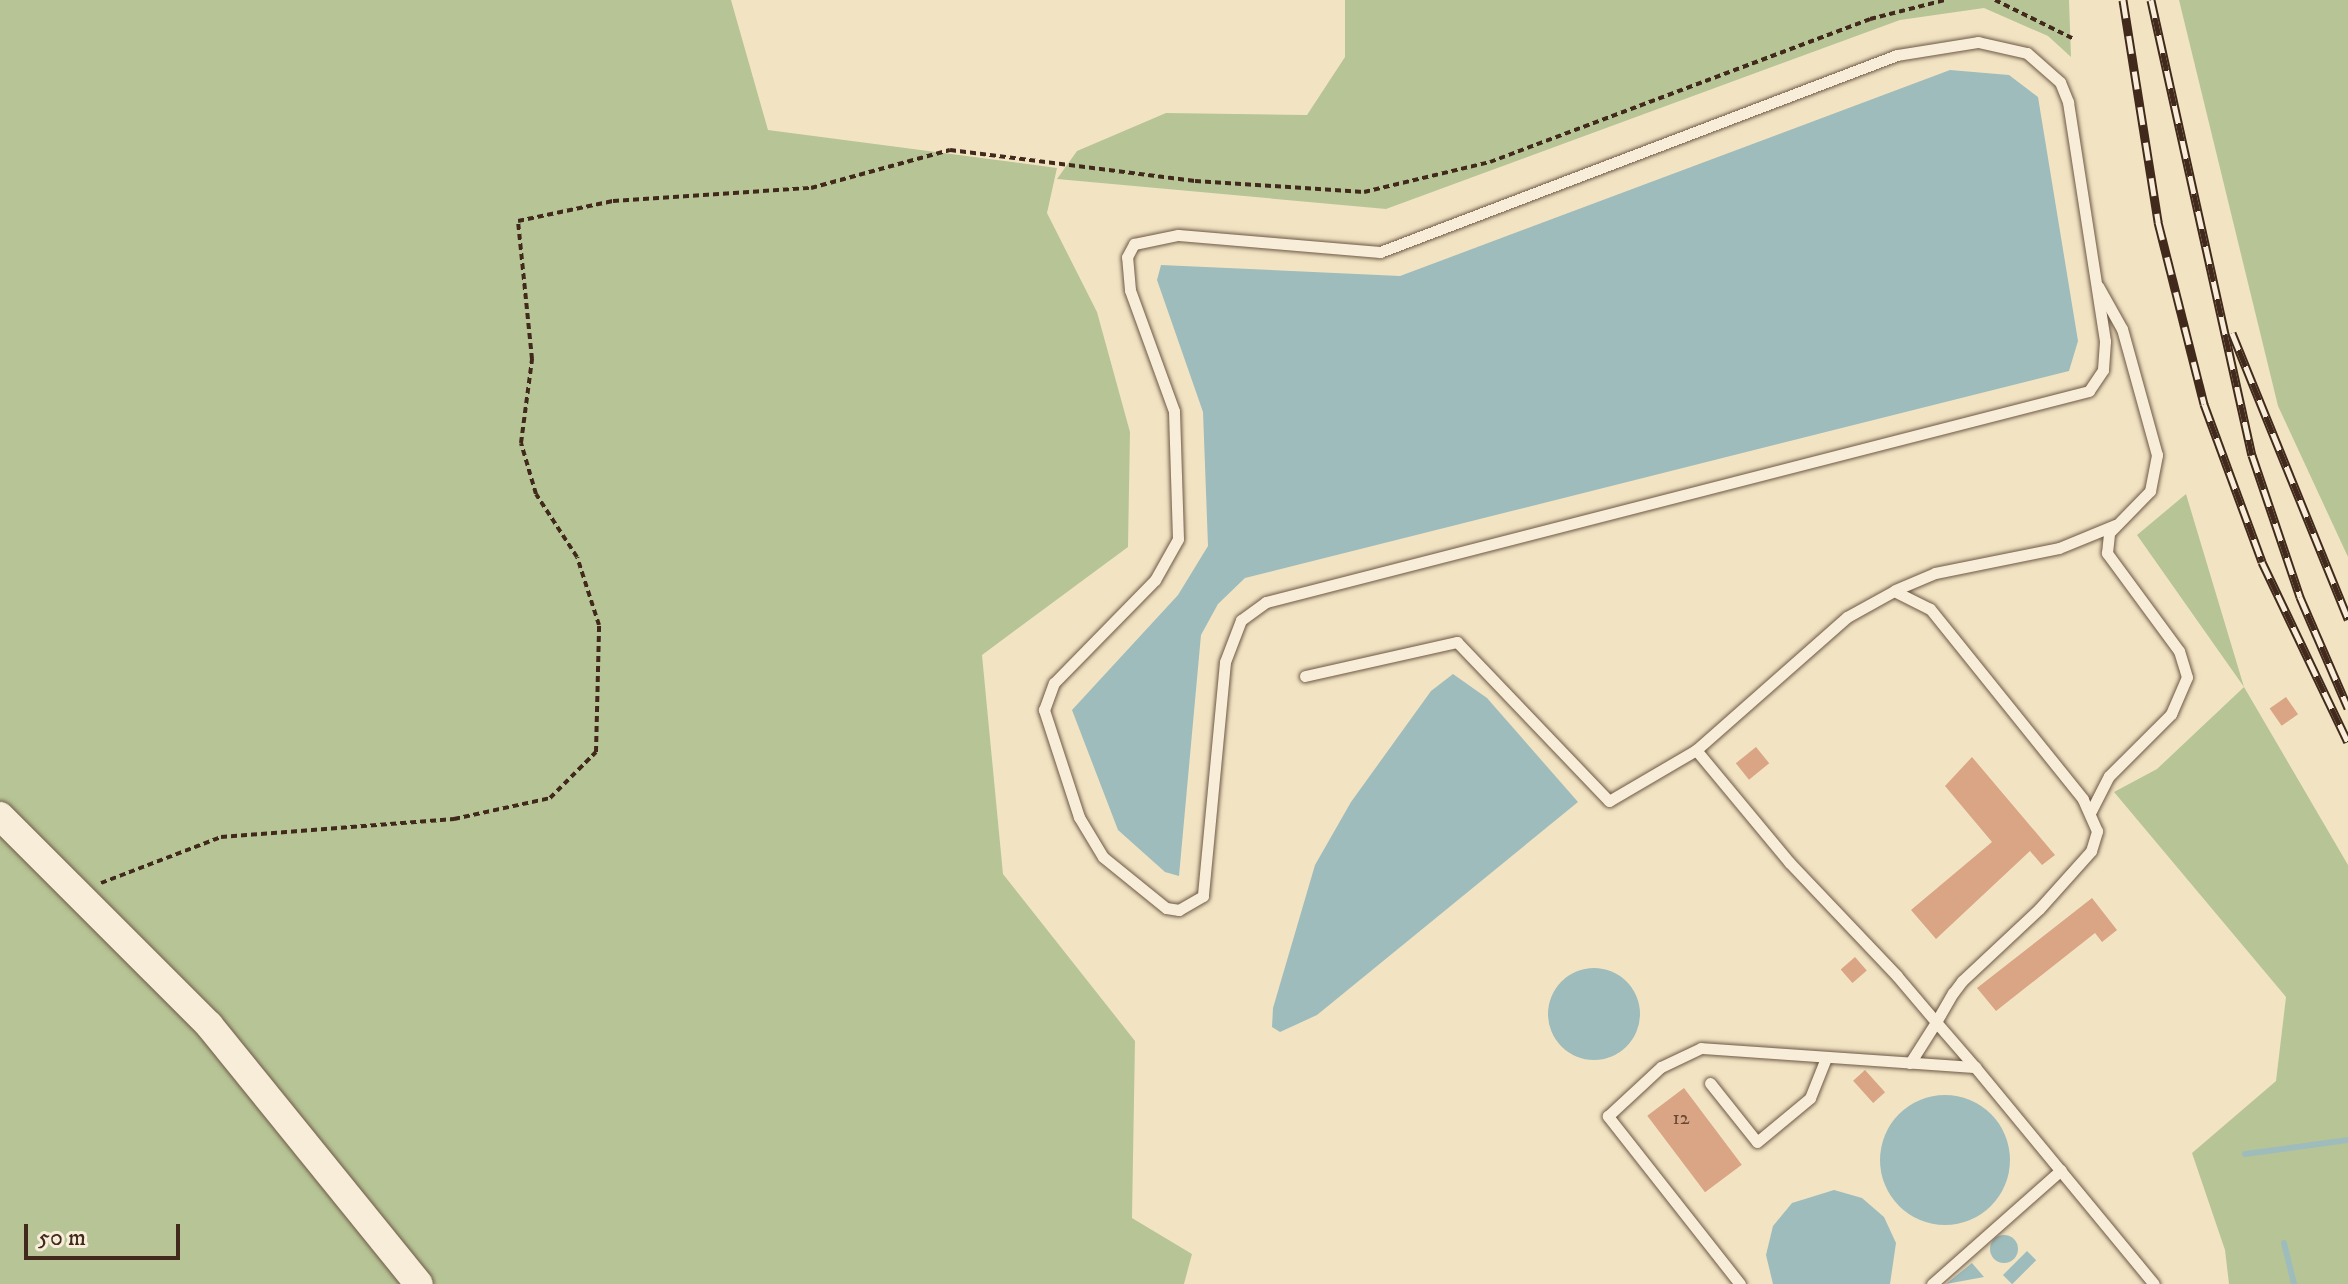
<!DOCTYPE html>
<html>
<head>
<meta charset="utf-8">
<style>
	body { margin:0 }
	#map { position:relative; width:2348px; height:1284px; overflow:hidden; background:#f2e4c3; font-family:"IM FELL DW Pica",serif }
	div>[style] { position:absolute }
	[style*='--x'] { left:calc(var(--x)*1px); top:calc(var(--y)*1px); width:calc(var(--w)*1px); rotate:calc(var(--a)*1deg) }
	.green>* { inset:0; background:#b7c596 }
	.water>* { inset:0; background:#9ebcbc; transform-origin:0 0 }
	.round { border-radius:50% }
	.stream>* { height:6px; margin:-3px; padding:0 3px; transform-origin:3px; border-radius:3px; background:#9ebcbc }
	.building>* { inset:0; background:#d9a584; transform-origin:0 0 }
	.path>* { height:4px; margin-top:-2px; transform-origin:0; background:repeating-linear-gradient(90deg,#41291c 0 6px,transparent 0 10px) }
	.roads { filter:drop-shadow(0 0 2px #6d5846) drop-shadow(0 0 2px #6d5846) }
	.service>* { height:11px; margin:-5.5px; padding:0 5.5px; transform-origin:5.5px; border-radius:5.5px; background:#f7edd8 }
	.tertiary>* { height:28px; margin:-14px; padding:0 14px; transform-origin:14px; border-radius:14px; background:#f7edd8 }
	.rail>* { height:9px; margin-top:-4.5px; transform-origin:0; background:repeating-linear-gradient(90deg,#f7edd8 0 18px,#41291c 0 36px); box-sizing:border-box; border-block:2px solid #41291c }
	span { translate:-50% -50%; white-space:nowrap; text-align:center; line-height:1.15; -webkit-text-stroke:7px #f7edd8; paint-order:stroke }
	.number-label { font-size:20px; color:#674836 }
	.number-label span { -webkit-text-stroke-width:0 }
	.scale { position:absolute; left:24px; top:1224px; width:156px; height:36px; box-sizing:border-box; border:4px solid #41291c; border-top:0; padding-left:10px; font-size:24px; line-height:28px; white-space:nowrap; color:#41291c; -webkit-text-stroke:6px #f7edd8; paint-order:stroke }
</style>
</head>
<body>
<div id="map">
	<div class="green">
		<i style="clip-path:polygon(0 0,731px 0,768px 130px,1057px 168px,1047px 213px,1097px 312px,1130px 432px,1128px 547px,982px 655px,1003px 874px,1135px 1041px,1132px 1218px,1192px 1254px,1184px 1284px,0 1284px)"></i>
		<i style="clip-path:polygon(1345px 0,2069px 0,2071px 57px,2048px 36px,1984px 8px,1900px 20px,1386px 209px,1057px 179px,1077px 151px,1166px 113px,1307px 115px,1345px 57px)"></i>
		<i style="clip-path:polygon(2179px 0,2348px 0,2348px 557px,2278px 406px)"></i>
		<i style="clip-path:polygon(2186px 494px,2244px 687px,2348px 865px,2348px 1284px,2229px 1284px,2225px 1250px,2192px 1153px,2276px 1081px,2286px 997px,2114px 792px,2157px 769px,2244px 687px,2137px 535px)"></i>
	</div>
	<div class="water">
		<i style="clip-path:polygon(1950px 70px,2009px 75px,2038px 97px,2078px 341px,2069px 371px,1245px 578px,1218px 604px,1201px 635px,1179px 876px,1165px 872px,1118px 830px,1072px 710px,1178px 595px,1208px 546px,1203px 412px,1157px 280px,1161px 265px,1400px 276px)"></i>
		<i style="clip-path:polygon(1453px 674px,1487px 698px,1578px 802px,1317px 1015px,1280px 1032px,1272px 1027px,1273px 1008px,1315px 865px,1351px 802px,1431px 691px)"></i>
		<i class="round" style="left:1548px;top:968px;width:92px;height:92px"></i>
		<i class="round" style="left:1880px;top:1095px;width:130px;height:130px"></i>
		<i style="clip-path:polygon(1834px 1190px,1862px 1198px,1884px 1217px,1896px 1243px,1890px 1284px,1773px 1284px,1766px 1255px,1773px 1226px,1792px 1203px)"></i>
		<i class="round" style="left:1990px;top:1235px;width:28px;height:28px"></i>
		<i style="left:2027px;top:1251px;width:13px;height:34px;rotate:45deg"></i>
		<i style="clip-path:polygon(1972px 1263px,1984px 1277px,1946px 1284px)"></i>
	</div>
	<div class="stream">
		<i style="--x:2245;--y:1154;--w:104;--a:-7.7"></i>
		<i style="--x:2284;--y:1243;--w:42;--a:76.3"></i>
	</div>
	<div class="building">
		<i style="left:2286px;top:697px;width:21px;height:20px;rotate:55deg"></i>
		<i style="left:1756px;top:747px;width:21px;height:26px;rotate:51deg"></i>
		<i style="clip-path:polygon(1972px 757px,2055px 855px,2042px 865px,2030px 851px,1936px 939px,1911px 910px,1992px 842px,1945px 786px)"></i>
		<i style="clip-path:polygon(2092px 898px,2117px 930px,2102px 942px,2095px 933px,1996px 1011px,1977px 988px)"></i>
		<i style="left:1855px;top:957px;width:18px;height:19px;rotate:49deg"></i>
		<i style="left:1865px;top:1070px;width:30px;height:16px;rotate:48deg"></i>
		<i style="left:1684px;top:1088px;width:96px;height:46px;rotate:53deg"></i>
	</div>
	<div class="path">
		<i style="--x:1995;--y:0;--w:88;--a:26.3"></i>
		<i style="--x:101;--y:883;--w:129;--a:-21"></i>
		<i style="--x:221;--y:837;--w:234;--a:-4.4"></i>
		<i style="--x:454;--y:819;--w:98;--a:-12.3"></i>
		<i style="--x:550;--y:798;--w:65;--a:-45"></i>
		<i style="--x:596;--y:752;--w:127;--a:-88.6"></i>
		<i style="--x:599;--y:625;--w:71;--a:-107.9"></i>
		<i style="--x:577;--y:557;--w:75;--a:-123.1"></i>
		<i style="--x:536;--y:494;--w:53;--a:-106.4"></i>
		<i style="--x:521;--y:443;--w:85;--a:-82.5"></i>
		<i style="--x:532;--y:359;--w:139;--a:-95.8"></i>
		<i style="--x:518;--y:221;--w:97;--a:-11.9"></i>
		<i style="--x:613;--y:201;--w:198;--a:-3.8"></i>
		<i style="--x:811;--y:188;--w:144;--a:-15.3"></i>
		<i style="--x:950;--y:150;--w:247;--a:7.2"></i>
		<i style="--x:1195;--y:181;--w:169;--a:3.7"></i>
		<i style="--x:1364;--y:192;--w:130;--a:-13.4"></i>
		<i style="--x:1490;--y:162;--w:406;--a:-20.6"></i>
		<i style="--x:1870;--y:19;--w:77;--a:-14.2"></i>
	</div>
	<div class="roads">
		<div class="service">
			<i style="--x:1978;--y:42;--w:50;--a:12.7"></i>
			<i style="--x:2027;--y:53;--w:44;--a:41.3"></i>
			<i style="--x:2060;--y:82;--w:22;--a:68"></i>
			<i style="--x:2068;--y:102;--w:242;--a:81.2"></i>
			<i style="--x:2105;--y:341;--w:29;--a:94"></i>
			<i style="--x:2103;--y:370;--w:25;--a:124"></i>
			<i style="--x:2089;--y:391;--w:850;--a:165.62"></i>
			<i style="--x:1266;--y:602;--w:31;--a:144"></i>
			<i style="--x:1241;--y:620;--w:45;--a:110.9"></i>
			<i style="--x:1225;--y:662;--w:235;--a:95.4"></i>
			<i style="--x:1203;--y:896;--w:28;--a:150"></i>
			<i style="--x:1179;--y:910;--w:13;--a:-171"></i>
			<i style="--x:1166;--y:908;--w:81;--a:-141"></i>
			<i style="--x:1103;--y:857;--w:47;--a:-121"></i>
			<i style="--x:1079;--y:817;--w:113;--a:-108.1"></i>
			<i style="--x:1044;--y:710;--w:29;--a:-70"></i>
			<i style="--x:1054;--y:683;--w:144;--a:-45.6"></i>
			<i style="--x:1155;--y:580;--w:47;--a:-60.7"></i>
			<i style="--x:1178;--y:539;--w:128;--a:-91.8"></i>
			<i style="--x:1174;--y:411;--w:129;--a:-110"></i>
			<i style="--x:1130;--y:290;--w:33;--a:-95"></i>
			<i style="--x:1127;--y:257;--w:15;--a:-62"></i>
			<i style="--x:1134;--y:244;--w:45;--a:-11.6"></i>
			<i style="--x:1178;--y:235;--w:203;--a:4.8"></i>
			<i style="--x:1380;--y:252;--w:553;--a:-20.86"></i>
			<i style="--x:1897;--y:55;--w:82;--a:-9.1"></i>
			<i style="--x:1895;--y:590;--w:43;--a:-23"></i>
			<i style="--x:1935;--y:573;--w:126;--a:-11.4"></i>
			<i style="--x:2059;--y:548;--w:61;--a:-22.3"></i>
			<i style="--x:1305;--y:676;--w:156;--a:-12.6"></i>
			<i style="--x:1457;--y:642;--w:220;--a:46.3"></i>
			<i style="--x:1609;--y:801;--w:101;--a:-30.4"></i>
			<i style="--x:2091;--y:811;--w:39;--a:-63"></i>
			<i style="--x:2109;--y:776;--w:88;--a:-45"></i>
			<i style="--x:2171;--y:714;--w:40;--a:-66.6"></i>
			<i style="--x:2187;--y:677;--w:27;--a:-107"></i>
			<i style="--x:2179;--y:651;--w:122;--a:-126.3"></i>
			<i style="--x:2107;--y:553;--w:20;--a:-84"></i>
			<i style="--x:2109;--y:533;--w:59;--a:-45.7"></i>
			<i style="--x:2150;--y:491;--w:37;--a:-79"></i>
			<i style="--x:2157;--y:455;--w:131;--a:-105.5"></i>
			<i style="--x:2122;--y:329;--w:49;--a:-119.2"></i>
			<i style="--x:1910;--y:1063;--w:49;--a:-57.6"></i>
			<i style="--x:1936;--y:1022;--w:34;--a:-60"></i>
			<i style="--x:1953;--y:993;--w:15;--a:-53"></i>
			<i style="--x:1962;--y:981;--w:105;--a:-43.1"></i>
			<i style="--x:2039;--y:909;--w:78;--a:-48.1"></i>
			<i style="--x:2091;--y:851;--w:21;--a:-73"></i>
			<i style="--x:2097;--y:831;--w:35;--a:-114"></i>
			<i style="--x:2083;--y:799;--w:244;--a:-128.8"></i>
			<i style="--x:1930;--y:609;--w:40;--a:-153.4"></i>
			<i style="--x:1894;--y:591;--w:54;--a:151"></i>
			<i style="--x:1847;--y:617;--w:201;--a:138.6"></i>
			<i style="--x:1696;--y:750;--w:146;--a:50.3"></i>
			<i style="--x:1789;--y:862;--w:157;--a:46.5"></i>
			<i style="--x:1897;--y:976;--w:60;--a:49.7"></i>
			<i style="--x:1936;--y:1022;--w:60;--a:49.1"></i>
			<i style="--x:1710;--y:1083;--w:75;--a:51.5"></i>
			<i style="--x:1757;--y:1142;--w:69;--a:-39.7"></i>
			<i style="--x:1810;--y:1098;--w:43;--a:-68.2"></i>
			<i style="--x:1740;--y:1284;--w:214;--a:-128.2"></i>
			<i style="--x:1608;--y:1116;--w:72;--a:-42.8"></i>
			<i style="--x:1661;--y:1067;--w:44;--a:-25.4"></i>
			<i style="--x:1701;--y:1048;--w:275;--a:4"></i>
			<i style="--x:1975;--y:1067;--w:281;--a:50.5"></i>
			<i style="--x:1932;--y:1284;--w:172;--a:-41.5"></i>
		</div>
		<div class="tertiary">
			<i style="--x:0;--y:816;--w:296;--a:45"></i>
			<i style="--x:209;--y:1025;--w:333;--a:51"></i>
		</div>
	</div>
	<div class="rail">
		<i style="--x:2123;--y:0;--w:225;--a:81"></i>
		<i style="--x:2158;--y:222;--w:188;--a:75.8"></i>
		<i style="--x:2204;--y:404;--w:168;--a:69.8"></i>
		<i style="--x:2262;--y:562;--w:199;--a:64.5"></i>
		<i style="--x:2151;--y:0;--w:466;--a:77.5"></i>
		<i style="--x:2252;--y:455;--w:150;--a:71.3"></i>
		<i style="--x:2300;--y:597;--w:121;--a:66.6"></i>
		<i style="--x:2232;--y:333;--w:309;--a:67.9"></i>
	</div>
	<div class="number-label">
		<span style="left:1681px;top:1118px">12</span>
	</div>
	<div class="scale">50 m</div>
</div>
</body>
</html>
